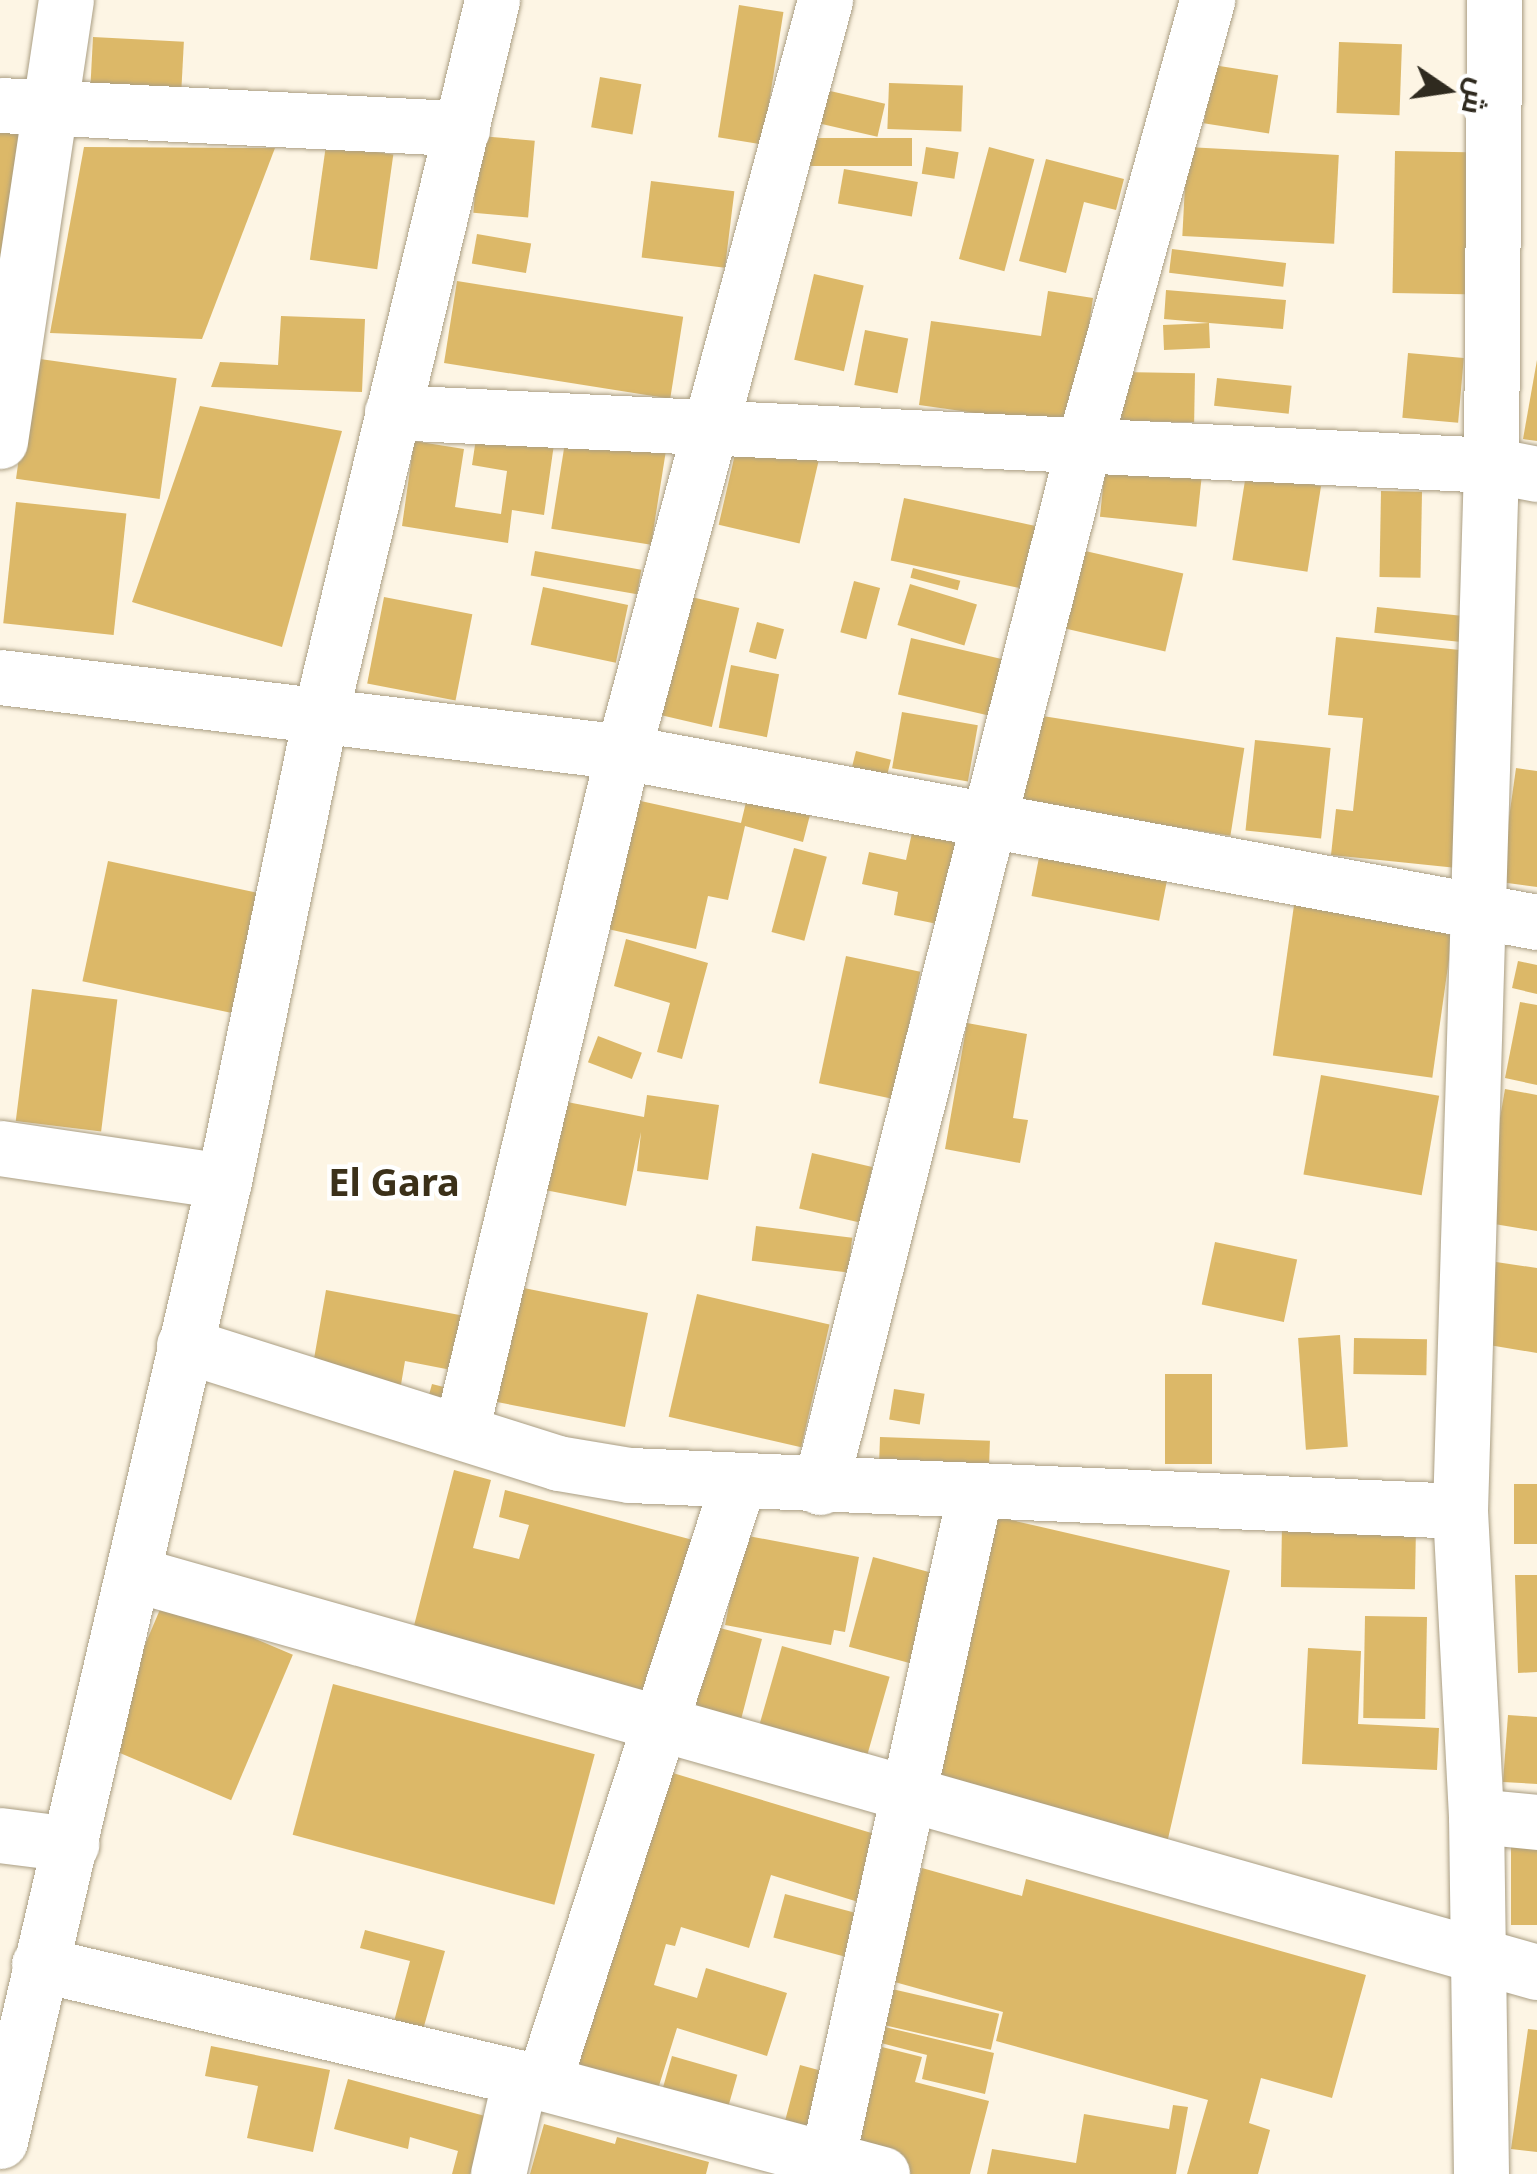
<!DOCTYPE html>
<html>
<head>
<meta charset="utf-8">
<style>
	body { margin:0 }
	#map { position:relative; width:1537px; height:2174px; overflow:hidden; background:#fdf5e4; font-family:"Noto Sans",Cairo,sans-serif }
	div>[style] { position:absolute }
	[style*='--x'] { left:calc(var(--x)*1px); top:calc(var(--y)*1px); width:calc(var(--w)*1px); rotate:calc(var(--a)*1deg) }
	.building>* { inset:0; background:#dcb868; transform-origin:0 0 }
	.roads { filter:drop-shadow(0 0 2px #aa9e83) drop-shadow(0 0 2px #aa9e83) }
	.minor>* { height:55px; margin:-27.5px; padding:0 27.5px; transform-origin:27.5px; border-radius:27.5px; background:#fff }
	span { translate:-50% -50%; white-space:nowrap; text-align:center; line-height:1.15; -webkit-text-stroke:9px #fff; paint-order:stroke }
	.quarter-label { font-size:38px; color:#3b3019; font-weight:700 }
	.north { position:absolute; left:1397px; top:40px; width:100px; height:100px; -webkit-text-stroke:8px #fff; paint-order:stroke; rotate:103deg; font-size:28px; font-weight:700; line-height:40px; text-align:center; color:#2f2a1f }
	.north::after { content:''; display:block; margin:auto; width:35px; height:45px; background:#2f2a1f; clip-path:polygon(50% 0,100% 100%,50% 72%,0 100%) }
</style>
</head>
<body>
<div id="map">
	<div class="building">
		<i style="left:739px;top:5px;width:45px;height:134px;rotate:9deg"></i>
		<i style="left:93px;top:37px;width:91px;height:46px;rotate:3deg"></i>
		<i style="left:1339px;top:42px;width:63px;height:71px;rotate:2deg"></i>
		<i style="left:1213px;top:65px;width:66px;height:59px;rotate:9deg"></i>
		<i style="left:600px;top:77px;width:42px;height:51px;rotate:10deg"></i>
		<i style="left:889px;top:83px;width:74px;height:46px;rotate:2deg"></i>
		<i style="left:813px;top:87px;width:74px;height:34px;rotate:13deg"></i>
		<i style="clip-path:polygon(0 132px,22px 133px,0 258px)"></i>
		<i style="left:480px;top:136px;width:55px;height:77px;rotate:5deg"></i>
		<i style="left:912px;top:138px;width:28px;height:109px;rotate:90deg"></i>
		<i style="left:326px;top:145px;width:68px;height:116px;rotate:8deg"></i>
		<i style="clip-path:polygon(84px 147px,275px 148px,202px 339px,50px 333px)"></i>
		<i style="left:926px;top:147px;width:33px;height:27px;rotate:9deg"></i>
		<i style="left:989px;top:147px;width:47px;height:116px;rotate:15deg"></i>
		<i style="left:1187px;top:147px;width:152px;height:89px;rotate:3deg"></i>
		<i style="left:1395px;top:151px;width:87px;height:142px;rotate:1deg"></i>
		<i style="clip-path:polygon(1046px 159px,1124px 179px,1116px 210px,1084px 202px,1066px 273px,1019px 261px)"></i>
		<i style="left:844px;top:169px;width:75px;height:35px;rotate:10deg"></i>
		<i style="left:651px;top:181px;width:84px;height:77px;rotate:7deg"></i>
		<i style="left:477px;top:234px;width:55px;height:30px;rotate:10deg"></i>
		<i style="left:1172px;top:249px;width:115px;height:24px;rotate:7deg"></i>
		<i style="left:814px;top:274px;width:51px;height:88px;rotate:13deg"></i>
		<i style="left:457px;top:281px;width:229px;height:83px;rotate:9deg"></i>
		<i style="clip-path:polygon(1166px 290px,1286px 300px,1283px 329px,1209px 323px,1210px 348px,1164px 350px,1163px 325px,1209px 323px,1164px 319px)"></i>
		<i style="clip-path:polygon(1048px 291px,1093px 298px,1074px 427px,919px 405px,931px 321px,1041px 336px)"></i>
		<i style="clip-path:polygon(281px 316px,365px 319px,362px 392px,211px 387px,220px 362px,278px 365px)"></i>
		<i style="left:865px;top:330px;width:44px;height:56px;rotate:11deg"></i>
		<i style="left:1408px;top:353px;width:56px;height:65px;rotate:5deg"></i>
		<i style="left:33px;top:358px;width:145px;height:122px;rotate:8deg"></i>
		<i style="clip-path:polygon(1537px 360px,1537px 441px,1523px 439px)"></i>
		<i style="left:1121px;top:372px;width:74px;height:49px;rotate:1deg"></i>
		<i style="left:1217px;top:378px;width:75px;height:28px;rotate:6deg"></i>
		<i style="clip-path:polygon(200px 406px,342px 431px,282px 647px,132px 602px)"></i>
		<i style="clip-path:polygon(477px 432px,554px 444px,544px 515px,512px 510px,508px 543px,402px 526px,414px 441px,464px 449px,455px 507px,501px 514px,507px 471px,472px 465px)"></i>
		<i style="left:566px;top:436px;width:101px;height:94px;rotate:9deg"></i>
		<i style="left:738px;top:441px;width:83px;height:86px;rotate:13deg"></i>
		<i style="left:1106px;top:459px;width:97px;height:58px;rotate:6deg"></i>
		<i style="left:1246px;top:474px;width:76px;height:87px;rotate:9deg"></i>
		<i style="left:1381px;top:491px;width:41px;height:86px;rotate:1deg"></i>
		<i style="left:904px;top:498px;width:138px;height:64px;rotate:12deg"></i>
		<i style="left:16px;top:502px;width:111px;height:122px;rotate:6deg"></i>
		<i style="left:1081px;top:550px;width:105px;height:80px;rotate:13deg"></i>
		<i style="left:535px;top:551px;width:108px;height:25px;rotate:10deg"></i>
		<i style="left:913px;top:568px;width:49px;height:10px;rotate:15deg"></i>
		<i style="left:854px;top:581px;width:27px;height:53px;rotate:15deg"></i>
		<i style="left:910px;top:584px;width:70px;height:43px;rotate:17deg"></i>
		<i style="left:543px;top:587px;width:87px;height:59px;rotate:12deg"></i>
		<i style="left:674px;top:593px;width:67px;height:122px;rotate:13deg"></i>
		<i style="left:384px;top:597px;width:90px;height:88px;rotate:11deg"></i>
		<i style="left:1377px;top:607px;width:99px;height:26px;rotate:6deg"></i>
		<i style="left:757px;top:622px;width:28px;height:31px;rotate:15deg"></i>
		<i style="clip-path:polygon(1336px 637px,1479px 652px,1457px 868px,1331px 855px,1336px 809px,1353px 811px,1363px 718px,1328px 715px)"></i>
		<i style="left:911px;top:638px;width:93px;height:58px;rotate:13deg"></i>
		<i style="left:731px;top:665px;width:49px;height:64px;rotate:11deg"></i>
		<i style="left:902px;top:712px;width:77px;height:57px;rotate:10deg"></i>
		<i style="left:1030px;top:714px;width:217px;height:89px;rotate:9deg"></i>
		<i style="left:1255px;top:740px;width:76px;height:91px;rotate:6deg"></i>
		<i style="left:856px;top:751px;width:36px;height:37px;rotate:14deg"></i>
		<i style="clip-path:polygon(1516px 768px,1537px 771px,1537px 887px,1500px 882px)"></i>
		<i style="clip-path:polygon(627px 798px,741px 823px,747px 798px,810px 815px,803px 842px,745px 826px,728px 900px,708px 896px,696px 949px,599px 927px)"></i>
		<i style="clip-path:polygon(915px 819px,963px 829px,942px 925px,894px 915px,898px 892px,862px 884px,869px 852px,906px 860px)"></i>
		<i style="left:1042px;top:842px;width:130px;height:55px;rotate:11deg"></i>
		<i style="left:794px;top:848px;width:34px;height:87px;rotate:15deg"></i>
		<i style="left:108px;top:861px;width:160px;height:123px;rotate:12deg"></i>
		<i style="left:1295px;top:898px;width:161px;height:159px;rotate:8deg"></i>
		<i style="clip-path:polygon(626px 939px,708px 963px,682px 1059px,657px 1052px,670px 1003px,614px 986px)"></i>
		<i style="left:846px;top:956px;width:76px;height:130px;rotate:12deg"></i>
		<i style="clip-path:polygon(1518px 961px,1537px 965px,1537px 994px,1512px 988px)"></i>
		<i style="left:32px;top:989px;width:86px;height:133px;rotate:7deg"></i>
		<i style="clip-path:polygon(1520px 1002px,1537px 1005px,1537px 1085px,1505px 1078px)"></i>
		<i style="clip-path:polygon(967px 1023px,1027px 1034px,1013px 1118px,1028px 1120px,1020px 1163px,945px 1149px)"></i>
		<i style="left:598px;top:1036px;width:47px;height:28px;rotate:21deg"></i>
		<i style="left:1321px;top:1075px;width:120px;height:101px;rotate:10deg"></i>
		<i style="clip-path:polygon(1505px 1089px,1537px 1095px,1537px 1231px,1482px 1222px)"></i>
		<i style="clip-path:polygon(647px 1095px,719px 1105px,708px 1180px,637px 1171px,641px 1132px,626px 1206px,545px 1190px,562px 1101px,644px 1117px)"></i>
		<i style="left:812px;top:1153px;width:62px;height:57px;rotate:13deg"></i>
		<i style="left:756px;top:1226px;width:97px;height:35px;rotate:7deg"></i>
		<i style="left:1215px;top:1242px;width:84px;height:64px;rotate:12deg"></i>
		<i style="clip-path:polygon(1496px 1262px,1537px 1268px,1537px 1353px,1483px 1344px)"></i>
		<i style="clip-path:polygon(509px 1285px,648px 1313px,625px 1427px,497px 1402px,489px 1431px,424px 1413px,432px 1384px,487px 1398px)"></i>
		<i style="clip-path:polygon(326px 1290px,481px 1319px,472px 1374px,405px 1361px,395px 1420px,311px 1376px)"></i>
		<i style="left:697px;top:1294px;width:136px;height:126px;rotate:13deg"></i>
		<i style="left:1340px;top:1335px;width:112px;height:42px;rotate:86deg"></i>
		<i style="left:1354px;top:1338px;width:73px;height:36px;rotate:1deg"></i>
		<i style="left:1165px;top:1374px;width:47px;height:90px"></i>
		<i style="left:894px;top:1389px;width:31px;height:31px;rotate:9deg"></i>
		<i style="left:880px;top:1437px;width:110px;height:45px;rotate:2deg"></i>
		<i style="clip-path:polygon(454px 1470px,491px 1480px,473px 1548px,519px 1559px,529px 1525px,499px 1517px,505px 1490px,708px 1544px,679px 1659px,709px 1667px,720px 1628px,762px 1639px,738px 1731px,408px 1649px)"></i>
		<i style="left:1514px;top:1484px;width:23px;height:60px"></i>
		<i style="left:998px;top:1517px;width:238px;height:277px;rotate:13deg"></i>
		<i style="left:1282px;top:1525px;width:134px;height:62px;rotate:1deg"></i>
		<i style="clip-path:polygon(743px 1535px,859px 1557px,845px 1632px,834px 1630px,831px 1645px,725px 1625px)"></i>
		<i style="left:873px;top:1557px;width:80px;height:93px;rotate:15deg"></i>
		<i style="clip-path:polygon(1515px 1575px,1537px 1575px,1537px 1672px,1518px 1673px)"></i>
		<i style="left:164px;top:1600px;width:140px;height:158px;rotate:23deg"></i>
		<i style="left:1365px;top:1616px;width:62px;height:102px;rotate:1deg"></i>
		<i style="left:782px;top:1646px;width:112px;height:100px;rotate:16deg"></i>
		<i style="clip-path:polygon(1308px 1648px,1361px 1651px,1358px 1724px,1439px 1728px,1437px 1770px,1302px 1764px)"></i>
		<i style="left:333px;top:1684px;width:271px;height:156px;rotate:15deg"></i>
		<i style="clip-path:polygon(1508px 1715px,1537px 1717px,1537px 1784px,1503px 1782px)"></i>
		<i style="clip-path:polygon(663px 1770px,888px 1838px,868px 1905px,771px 1875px,749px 1948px,681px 1927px,675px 1946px,666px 1944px,654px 1985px,697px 1998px,706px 1968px,787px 1993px,767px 2056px,677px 2028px,643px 2137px,559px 2111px)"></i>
		<i style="left:1511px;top:1836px;width:26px;height:89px"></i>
		<i style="clip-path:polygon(922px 1868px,1022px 1896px,1026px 1879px,1366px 1975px,1332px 2098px,1261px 2078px,1249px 2123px,1270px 2130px,1258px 2174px,1187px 2174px,1208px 2100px,996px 2041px,1003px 2012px,891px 1981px)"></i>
		<i style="left:785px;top:1894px;width:87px;height:45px;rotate:15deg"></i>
		<i style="clip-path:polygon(365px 1930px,445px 1951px,421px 2037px,392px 2029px,410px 1961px,360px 1948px)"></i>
		<i style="left:892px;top:1989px;width:110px;height:37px;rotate:13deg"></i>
		<i style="clip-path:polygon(885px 2027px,994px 2053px,985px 2094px,922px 2079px,927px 2055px,881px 2043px)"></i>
		<i style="clip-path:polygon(1528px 2029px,1537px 2030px,1537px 2152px,1511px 2149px)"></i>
		<i style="clip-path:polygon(211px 2046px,330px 2070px,313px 2152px,247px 2138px,258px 2086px,205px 2076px)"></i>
		<i style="clip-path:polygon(882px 2047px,922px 2057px,915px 2082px,989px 2101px,970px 2174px,895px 2174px,825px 2156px,846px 2076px,873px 2083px)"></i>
		<i style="left:672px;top:2056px;width:68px;height:73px;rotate:16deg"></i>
		<i style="left:800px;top:2065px;width:43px;height:72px;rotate:15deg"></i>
		<i style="clip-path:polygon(348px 2079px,515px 2124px,501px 2174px,452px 2174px,458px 2151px,410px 2137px,408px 2149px,334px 2129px)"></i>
		<i style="clip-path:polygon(1173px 2105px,1188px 2107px,1176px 2174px,987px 2174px,992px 2149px,1076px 2163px,1084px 2114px,1169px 2129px)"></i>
		<i style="clip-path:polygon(544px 2124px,615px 2144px,617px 2137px,709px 2162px,706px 2174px,530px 2174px)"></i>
	</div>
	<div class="roads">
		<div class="minor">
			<i style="--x:0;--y:105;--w:463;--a:2.9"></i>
			<i style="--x:392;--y:412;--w:1100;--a:2.76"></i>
			<i style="--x:1491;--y:465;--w:47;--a:11.1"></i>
			<i style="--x:0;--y:441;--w:446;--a:-81.5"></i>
			<i style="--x:0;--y:677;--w:627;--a:6.86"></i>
			<i style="--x:623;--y:752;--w:930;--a:10.54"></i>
			<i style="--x:0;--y:1148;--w:226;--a:8.4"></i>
			<i style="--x:184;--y:1345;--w:392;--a:17.5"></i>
			<i style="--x:558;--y:1463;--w:73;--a:9.5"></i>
			<i style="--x:630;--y:1475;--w:831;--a:2.48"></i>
			<i style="--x:461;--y:1431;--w:698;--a:-76.58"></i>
			<i style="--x:623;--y:752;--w:779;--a:-74.96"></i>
			<i style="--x:820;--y:1487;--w:1072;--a:-75.8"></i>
			<i style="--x:1083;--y:448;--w:465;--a:-74.5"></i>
			<i style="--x:134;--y:1574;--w:1458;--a:15.84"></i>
			<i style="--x:1476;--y:1816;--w:61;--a:5.6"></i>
			<i style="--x:0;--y:1835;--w:72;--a:7.2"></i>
			<i style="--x:39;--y:1964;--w:518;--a:13.28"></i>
			<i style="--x:543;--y:2083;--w:351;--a:15"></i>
			<i style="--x:543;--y:2083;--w:631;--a:-72"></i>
			<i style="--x:0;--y:2141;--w:986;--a:-76.87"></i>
			<i style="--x:224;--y:1181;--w:475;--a:-78.3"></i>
			<i style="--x:320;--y:716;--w:736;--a:-76.49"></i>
			<i style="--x:498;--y:2174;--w:98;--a:-77.1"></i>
			<i style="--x:824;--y:2174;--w:694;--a:-77.52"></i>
			<i style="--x:1481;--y:2174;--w:358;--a:-90.8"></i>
			<i style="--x:1476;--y:1816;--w:305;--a:-93"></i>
			<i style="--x:1460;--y:1511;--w:1046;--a:-88.3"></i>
			<i style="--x:1491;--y:465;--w:465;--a:-89.6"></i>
		</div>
	</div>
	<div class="quarter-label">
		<span style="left:394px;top:1182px">El Gara</span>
	</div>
	<div class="north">ش</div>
</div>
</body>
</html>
